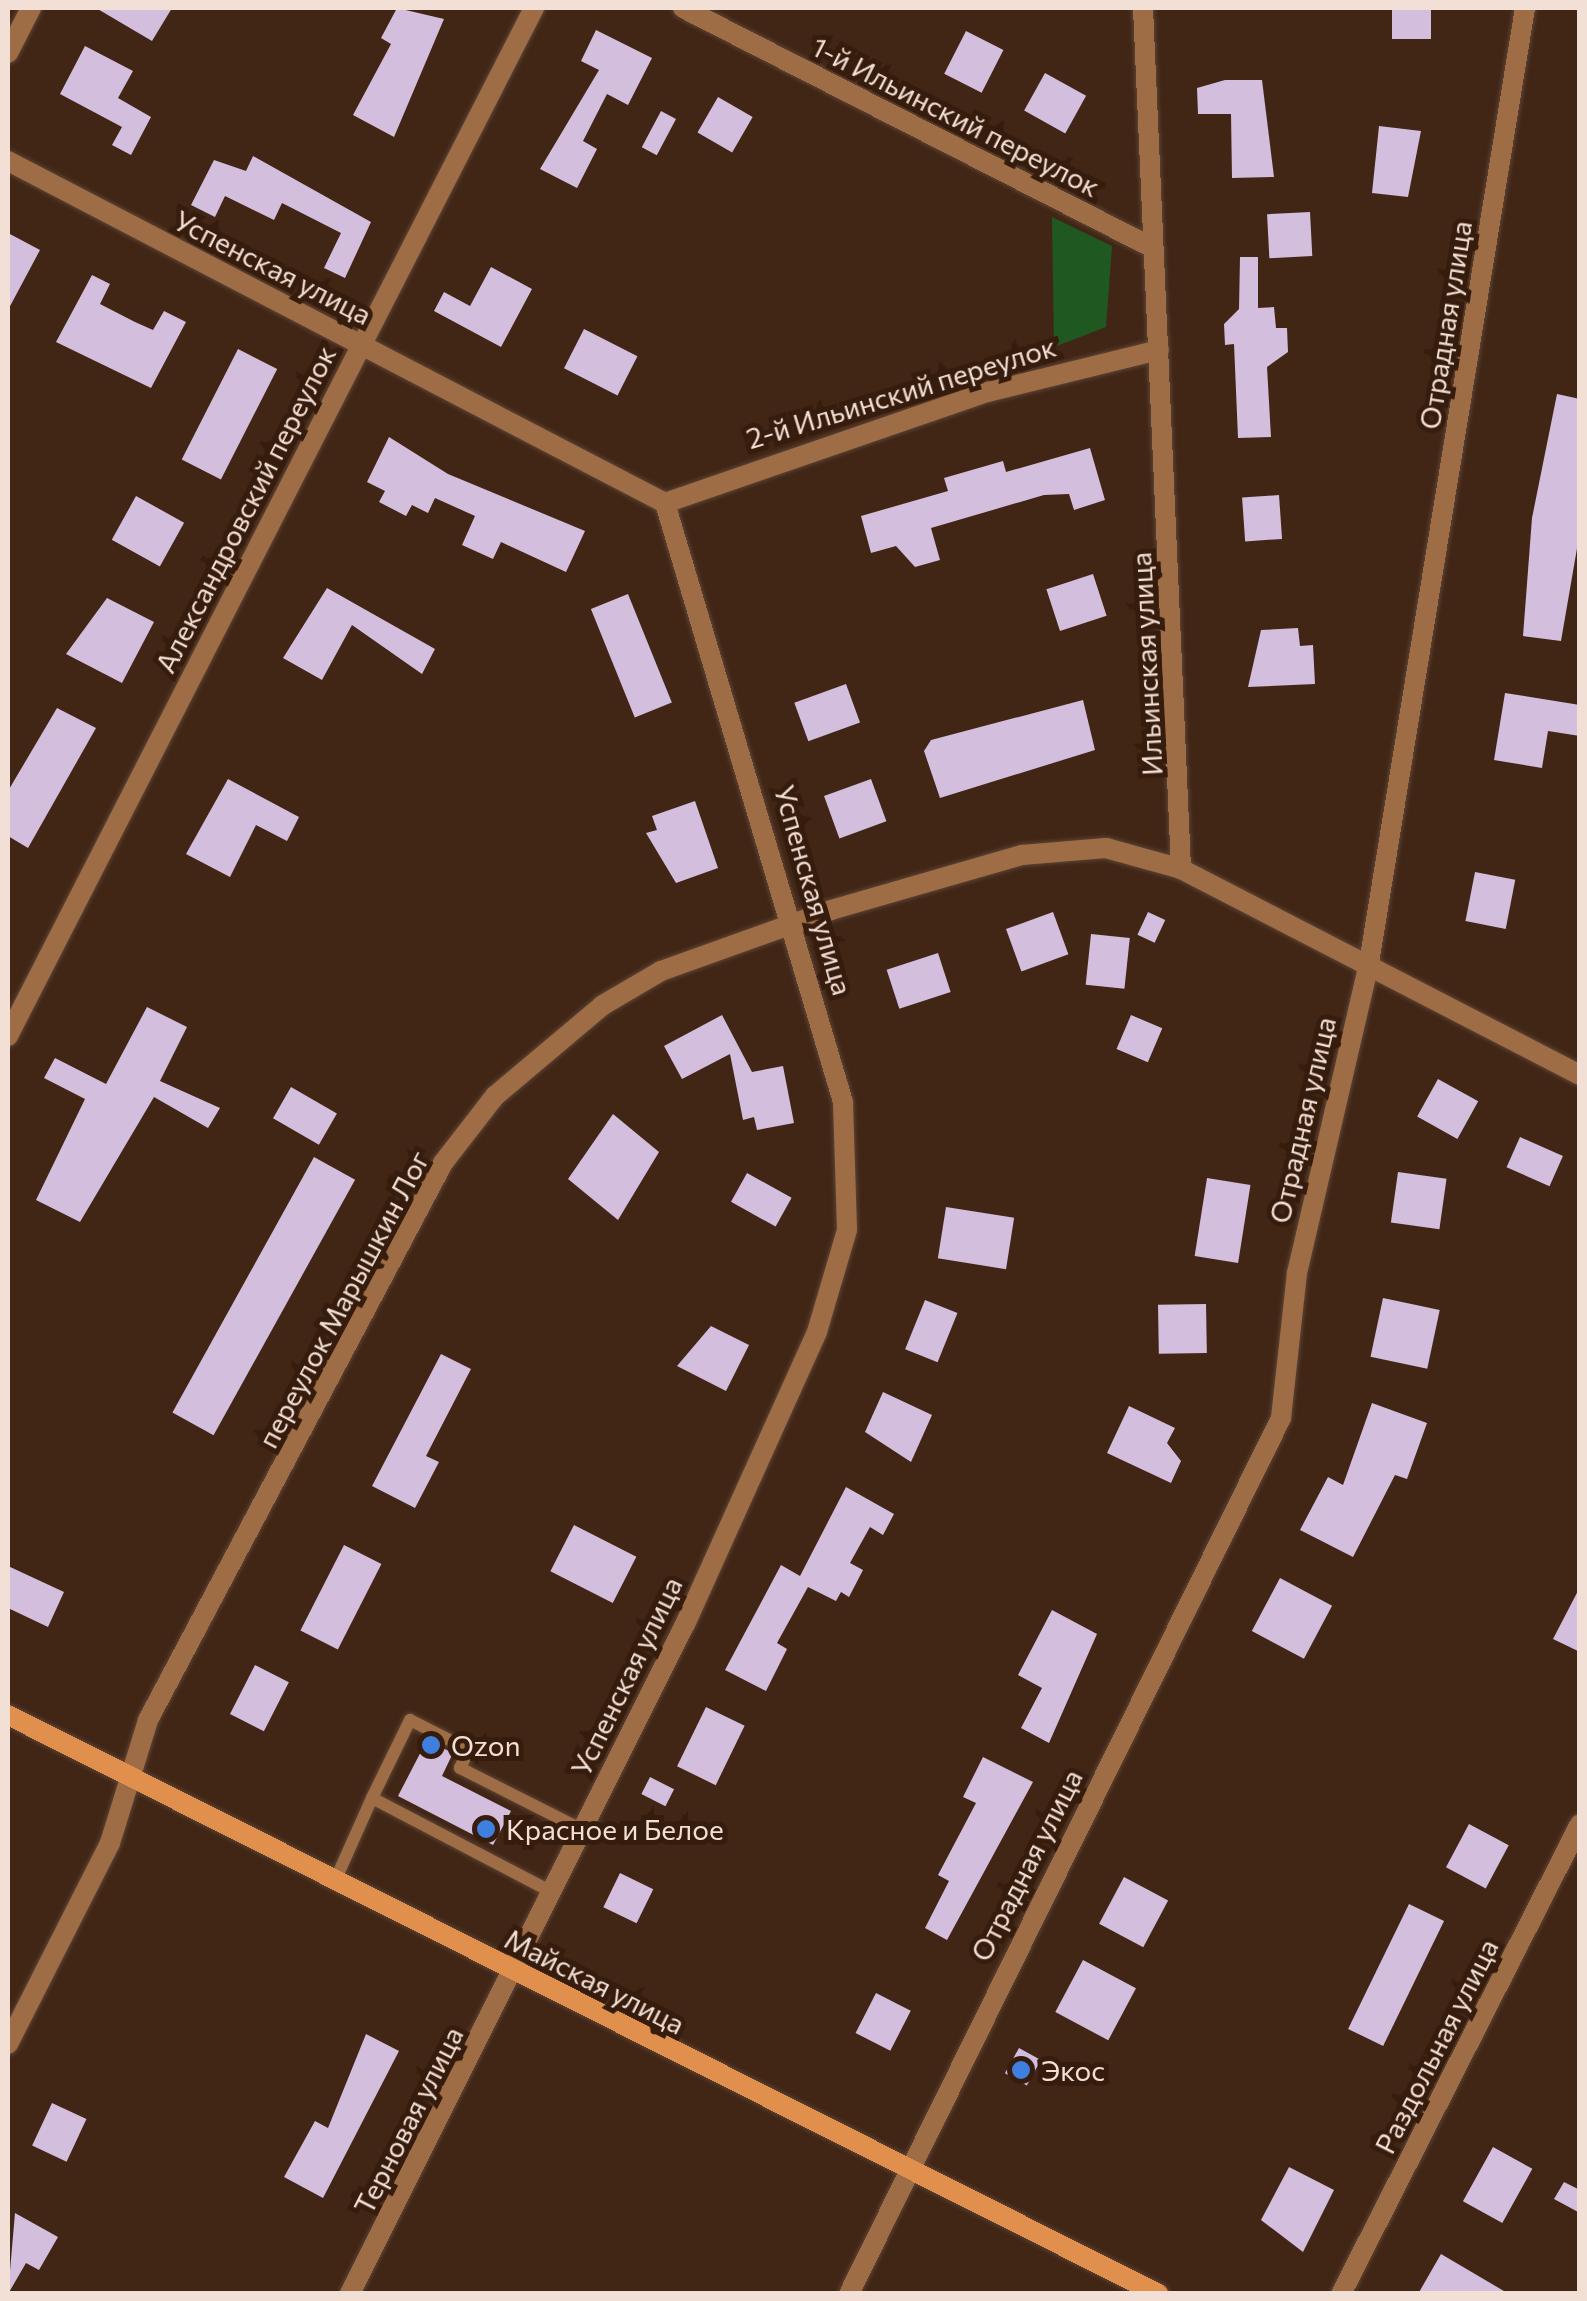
<!DOCTYPE html>
<html>
<head>
<meta charset="utf-8">
<style>
	body { margin:0 }
	#map { position:relative; width:1587px; height:2301px; overflow:hidden; background:#412616; font-family:Commissioner,sans-serif }
	div>[style] { position:absolute }
	[style*='--x'] { left:calc(var(--x)*1px); top:calc(var(--y)*1px); width:calc(var(--w)*1px); rotate:calc(var(--a)*1deg) }
	.green>* { inset:0; background:#1f5921 }
	.building>* { inset:0; background:#d3bedd; transform-origin:0 0 }
	.roads { filter:drop-shadow(0 0 2px #5d4435) drop-shadow(0 0 2px #5d4435) }
	.lane>* { height:12px; margin:-6px; padding:0 6px; transform-origin:6px; border-radius:6px; background:#9f6d45 }
	.street>* { height:20px; margin:-10px; padding:0 10px; transform-origin:10px; border-radius:10px; background:#9f6d45 }
	.secondary>* { height:20px; margin:-10px; padding:0 10px; transform-origin:10px; border-radius:10px; background:#e08f4d }
	.dots>* { width:28px; height:28px; translate:-50% -50%; box-sizing:border-box; border:5px solid #361c0c; border-radius:50% }
	span { translate:-50% -50%; white-space:nowrap; text-align:center; line-height:1.15; -webkit-text-stroke:10px #361c0c; paint-order:stroke }
	.street-label { font-size:28px; color:#f2dfd5 }
	.poi-label { font-size:28px; color:#f2dfd5 }
	.left { translate:0 -50%; text-align:left }
	.frame { position:absolute; inset:0; border:10px solid #f2dfd5; pointer-events:none }
</style>
</head>
<body>
<div id="map">
	<div class="green">
		<i style="clip-path:polygon(1052px 217px,1112px 246px,1106px 327px,1054px 347px)"></i>
	</div>
	<div class="building">
		<i style="clip-path:polygon(96px 8px,172px 8px,152px 41px)"></i>
		<i style="clip-path:polygon(397px 8px,444px 19px,394px 137px,353px 115px,391px 44px,381px 38px)"></i>
		<i style="left:1392px;top:8px;width:39px;height:31px"></i>
		<i style="clip-path:polygon(596px 30px,652px 58px,628px 105px,607px 94px,583px 141px,597px 149px,577px 188px,540px 169px,599px 70px,581px 61px)"></i>
		<i style="left:966px;top:31px;width:42px;height:48px;rotate:27deg"></i>
		<i style="clip-path:polygon(85px 46px,133px 71px,118px 98px,151px 117px,131px 155px,112px 145px,122px 127px,60px 94px)"></i>
		<i style="left:1045px;top:73px;width:47px;height:43px;rotate:29deg"></i>
		<i style="clip-path:polygon(1225px 80px,1262px 80px,1274px 177px,1232px 178px,1231px 114px,1198px 114px,1197px 88px)"></i>
		<i style="left:718px;top:97px;width:40px;height:41px;rotate:30deg"></i>
		<i style="left:661px;top:111px;width:17px;height:41px;rotate:28deg"></i>
		<i style="clip-path:polygon(1379px 126px,1421px 131px,1408px 197px,1372px 193px)"></i>
		<i style="clip-path:polygon(253px 156px,371px 222px,345px 278px,324px 268px,341px 233px,282px 203px,274px 220px,225px 196px,215px 217px,191px 205px,214px 160px,246px 171px)"></i>
		<i style="left:1310px;top:212px;width:44px;height:43px;rotate:87deg"></i>
		<i style="clip-path:polygon(8px 233px,40px 250px,8px 310px)"></i>
		<i style="clip-path:polygon(1240px 257px,1258px 257px,1258px 308px,1274px 307px,1276px 328px,1287px 328px,1288px 352px,1267px 367px,1271px 437px,1238px 438px,1234px 344px,1225px 345px,1224px 324px,1239px 309px)"></i>
		<i style="clip-path:polygon(491px 267px,532px 289px,501px 347px,434px 311px,444px 292px,470px 306px)"></i>
		<i style="clip-path:polygon(92px 275px,110px 284px,100px 304px,135px 322px,153px 330px,164px 311px,186px 322px,151px 388px,56px 342px)"></i>
		<i style="left:584px;top:329px;width:60px;height:44px;rotate:27deg"></i>
		<i style="left:238px;top:349px;width:44px;height:124px;rotate:27deg"></i>
		<i style="clip-path:polygon(1557px 394px,1580px 399px,1580px 531px,1561px 641px,1523px 636px,1532px 518px)"></i>
		<i style="clip-path:polygon(389px 437px,448px 474px,585px 531px,566px 572px,501px 542px,493px 559px,462px 545px,475px 516px,435px 498px,428px 513px,412px 505px,406px 516px,379px 502px,385px 491px,367px 482px)"></i>
		<i style="clip-path:polygon(1090px 448px,1105px 500px,1074px 510px,1069px 494px,1044px 495px,931px 528px,940px 560px,915px 567px,896px 546px,871px 553px,861px 516px,948px 491px,944px 478px,1003px 461px,1006px 472px)"></i>
		<i style="left:1279px;top:495px;width:44px;height:37px;rotate:86deg"></i>
		<i style="left:136px;top:496px;width:55px;height:50px;rotate:29deg"></i>
		<i style="left:1093px;top:574px;width:44px;height:49px;rotate:72deg"></i>
		<i style="clip-path:polygon(327px 588px,435px 649px,422px 674px,352px 625px,322px 680px,283px 658px)"></i>
		<i style="left:628px;top:594px;width:117px;height:40px;rotate:68deg"></i>
		<i style="clip-path:polygon(107px 598px,154px 622px,122px 683px,66px 654px)"></i>
		<i style="clip-path:polygon(1298px 628px,1300px 646px,1313px 645px,1315px 684px,1248px 687px,1261px 630px)"></i>
		<i style="left:846px;top:684px;width:41px;height:55px;rotate:70deg"></i>
		<i style="clip-path:polygon(1505px 693px,1580px 705px,1580px 736px,1548px 731px,1542px 768px,1494px 760px)"></i>
		<i style="clip-path:polygon(1083px 700px,1095px 750px,940px 798px,924px 751px,931px 740px)"></i>
		<i style="clip-path:polygon(57px 708px,96px 728px,28px 848px,8px 836px,8px 791px)"></i>
		<i style="clip-path:polygon(228px 779px,299px 817px,287px 841px,256px 825px,230px 877px,186px 854px)"></i>
		<i style="left:871px;top:779px;width:45px;height:50px;rotate:70deg"></i>
		<i style="clip-path:polygon(695px 801px,718px 868px,676px 883px,646px 833px,657px 830px,652px 816px)"></i>
		<i style="left:1475px;top:872px;width:41px;height:50px;rotate:11deg"></i>
		<i style="left:1053px;top:912px;width:45px;height:50px;rotate:70deg"></i>
		<i style="left:1148px;top:912px;width:19px;height:25px;rotate:25deg"></i>
		<i style="left:1091px;top:934px;width:39px;height:51px;rotate:6deg"></i>
		<i style="left:938px;top:953px;width:41px;height:54px;rotate:72deg"></i>
		<i style="clip-path:polygon(147px 1007px,187px 1027px,160px 1081px,220px 1108px,208px 1128px,154px 1097px,80px 1222px,36px 1200px,85px 1099px,44px 1078px,55px 1058px,106px 1084px)"></i>
		<i style="clip-path:polygon(722px 1015px,752px 1072px,783px 1066px,794px 1123px,757px 1130px,754px 1117px,743px 1120px,730px 1054px,682px 1079px,664px 1046px)"></i>
		<i style="left:1131px;top:1015px;width:34px;height:37px;rotate:23deg"></i>
		<i style="left:1438px;top:1079px;width:46px;height:43px;rotate:29deg"></i>
		<i style="left:291px;top:1087px;width:53px;height:36px;rotate:30deg"></i>
		<i style="clip-path:polygon(613px 1114px,659px 1152px,618px 1220px,568px 1179px)"></i>
		<i style="left:1520px;top:1137px;width:47px;height:33px;rotate:24deg"></i>
		<i style="left:314px;top:1157px;width:47px;height:292px;rotate:29deg"></i>
		<i style="left:1398px;top:1172px;width:49px;height:51px;rotate:8deg"></i>
		<i style="left:747px;top:1173px;width:51px;height:33px;rotate:29deg"></i>
		<i style="left:1207px;top:1178px;width:44px;height:79px;rotate:9deg"></i>
		<i style="left:946px;top:1207px;width:69px;height:52px;rotate:9deg"></i>
		<i style="left:1383px;top:1298px;width:58px;height:60px;rotate:12deg"></i>
		<i style="left:925px;top:1300px;width:35px;height:53px;rotate:22deg"></i>
		<i style="left:1206px;top:1304px;width:49px;height:48px;rotate:89deg"></i>
		<i style="clip-path:polygon(711px 1326px,749px 1345px,726px 1391px,677px 1366px)"></i>
		<i style="clip-path:polygon(441px 1354px,471px 1369px,426px 1456px,439px 1462px,415px 1508px,372px 1486px)"></i>
		<i style="clip-path:polygon(883px 1392px,932px 1415px,911px 1462px,865px 1432px)"></i>
		<i style="clip-path:polygon(1372px 1403px,1427px 1423px,1407px 1479px,1395px 1475px,1353px 1557px,1300px 1530px,1328px 1477px,1343px 1485px)"></i>
		<i style="clip-path:polygon(1129px 1406px,1175px 1428px,1167px 1443px,1181px 1461px,1171px 1483px,1107px 1453px)"></i>
		<i style="clip-path:polygon(846px 1487px,894px 1514px,883px 1535px,870px 1527px,850px 1563px,863px 1570px,849px 1597px,841px 1592px,836px 1601px,808px 1587px,777px 1643px,787px 1649px,766px 1691px,725px 1670px,781px 1565px,800px 1576px)"></i>
		<i style="left:574px;top:1525px;width:70px;height:52px;rotate:27deg"></i>
		<i style="left:344px;top:1545px;width:42px;height:96px;rotate:27deg"></i>
		<i style="clip-path:polygon(8px 1566px,64px 1592px,48px 1627px,8px 1608px)"></i>
		<i style="left:1280px;top:1578px;width:59px;height:60px;rotate:28deg"></i>
		<i style="clip-path:polygon(1580px 1587px,1580px 1652px,1553px 1639px)"></i>
		<i style="clip-path:polygon(1052px 1610px,1097px 1634px,1049px 1743px,1021px 1728px,1042px 1688px,1018px 1675px)"></i>
		<i style="left:255px;top:1665px;width:38px;height:55px;rotate:27deg"></i>
		<i style="left:706px;top:1707px;width:43px;height:66px;rotate:26deg"></i>
		<i style="clip-path:polygon(427px 1740px,453px 1753px,442px 1776px,511px 1811px,493px 1845px,398px 1796px)"></i>
		<i style="clip-path:polygon(983px 1757px,1033px 1782px,947px 1940px,925px 1928px,949px 1881px,938px 1875px,976px 1803px,963px 1797px)"></i>
		<i style="left:650px;top:1777px;width:27px;height:19px;rotate:27deg"></i>
		<i style="left:1469px;top:1824px;width:45px;height:49px;rotate:28deg"></i>
		<i style="left:620px;top:1873px;width:37px;height:38px;rotate:26deg"></i>
		<i style="left:1124px;top:1877px;width:50px;height:53px;rotate:28deg"></i>
		<i style="left:1409px;top:1904px;width:39px;height:139px;rotate:26deg"></i>
		<i style="left:1083px;top:1960px;width:60px;height:59px;rotate:28deg"></i>
		<i style="left:876px;top:1993px;width:39px;height:45px;rotate:27deg"></i>
		<i style="clip-path:polygon(366px 2034px,399px 2051px,323px 2198px,284px 2177px,315px 2121px,328px 2128px)"></i>
		<i style="left:1019px;top:2048px;width:25px;height:29px;rotate:29deg"></i>
		<i style="left:52px;top:2103px;width:38px;height:47px;rotate:25deg"></i>
		<i style="left:1493px;top:2147px;width:45px;height:62px;rotate:29deg"></i>
		<i style="clip-path:polygon(1289px 2167px,1334px 2190px,1303px 2252px,1261px 2220px)"></i>
		<i style="clip-path:polygon(1564px 2182px,1580px 2190px,1580px 2213px,1554px 2199px)"></i>
		<i style="clip-path:polygon(15px 2213px,58px 2237px,39px 2270px,26px 2263px,8px 2294px)"></i>
		<i style="clip-path:polygon(1441px 2254px,1509px 2294px,1418px 2294px)"></i>
	</div>
	<div class="roads">
		<div class="lane">
			<i style="--x:372;--y:1798;--w:87;--a:-64"></i>
			<i style="--x:410;--y:1720;--w:66;--a:27"></i>
			<i style="--x:469;--y:1750;--w:20;--a:117"></i>
			<i style="--x:460;--y:1768;--w:136;--a:26.8"></i>
			<i style="--x:335;--y:1881;--w:91;--a:-66"></i>
			<i style="--x:372;--y:1798;--w:201;--a:27.6"></i>
		</div>
		<div class="street">
			<i style="--x:683;--y:8;--w:525;--a:27.05"></i>
			<i style="--x:1143;--y:8;--w:862;--a:87.47"></i>
			<i style="--x:8;--y:53;--w:51;--a:-62.9"></i>
			<i style="--x:8;--y:161;--w:741;--a:27.5"></i>
			<i style="--x:665;--y:503;--w:625;--a:73.45"></i>
			<i style="--x:843;--y:1102;--w:128;--a:88.2"></i>
			<i style="--x:847;--y:1230;--w:106;--a:106.4"></i>
			<i style="--x:817;--y:1332;--w:320;--a:114.3"></i>
			<i style="--x:685;--y:1624;--w:749;--a:116.57"></i>
			<i style="--x:665;--y:503;--w:342;--a:-19"></i>
			<i style="--x:988;--y:392;--w:176;--a:-13.8"></i>
			<i style="--x:8;--y:1036;--w:1155;--a:-62.9"></i>
			<i style="--x:8;--y:2044;--w:225;--a:-63.1"></i>
			<i style="--x:110;--y:1843;--w:129;--a:-72.8"></i>
			<i style="--x:148;--y:1720;--w:630;--a:-62.09"></i>
			<i style="--x:443;--y:1163;--w:85;--a:-52.2"></i>
			<i style="--x:495;--y:1096;--w:141;--a:-40.1"></i>
			<i style="--x:603;--y:1005;--w:67;--a:-30.4"></i>
			<i style="--x:661;--y:971;--w:181;--a:-19.7"></i>
			<i style="--x:831;--y:910;--w:199;--a:-16.1"></i>
			<i style="--x:1022;--y:855;--w:84;--a:-4.8"></i>
			<i style="--x:1106;--y:848;--w:78;--a:15.6"></i>
			<i style="--x:1181;--y:869;--w:449;--a:27.3"></i>
			<i style="--x:849;--y:2294;--w:977;--a:-63.75"></i>
			<i style="--x:1281;--y:1418;--w:146;--a:-83.7"></i>
			<i style="--x:1297;--y:1273;--w:312;--a:-76.9"></i>
			<i style="--x:1368;--y:969;--w:974;--a:-80.72"></i>
			<i style="--x:1341;--y:2294;--w:527;--a:-63.05"></i>
		</div>
		<div class="secondary">
			<i style="--x:8;--y:1715;--w:1288;--a:26.72"></i>
		</div>
	</div>
	<div class="dots">
		<i style="left:431px;top:1745px;background:#3f7fe0"></i>
		<i style="left:486px;top:1829px;background:#3f7fe0"></i>
		<i style="left:1021px;top:2070px;background:#3f7fe0"></i>
	</div>
	<div class="street-label">
		<span style="left:956px;top:116px;rotate:27deg">1-й Ильинский переулок</span>
		<span style="left:273px;top:267px;rotate:27deg">Успенская улица</span>
		<span style="left:1445px;top:325px;rotate:-81deg">Отрадная улица</span>
		<span style="left:901px;top:392px;rotate:-17deg">2-й Ильинский переулок</span>
		<span style="left:245px;top:509px;rotate:-63deg">Александровский переулок</span>
		<span style="left:1146px;top:664px;rotate:-93deg">Ильинская улица</span>
		<span style="left:814px;top:890px;rotate:74deg">Успенская улица</span>
		<span style="left:1302px;top:1120px;rotate:-77deg">Отрадная улица</span>
		<span style="left:343px;top:1299px;rotate:-62deg">переулок Марышкин Лог</span>
		<span style="left:626px;top:1676px;rotate:-64deg">Успенская улица</span>
		<span style="left:1026px;top:1865px;rotate:-63deg">Отрадная улица</span>
		<span style="left:595px;top:1981px;rotate:27deg">Майская улица</span>
		<span style="left:1436px;top:2046px;rotate:-63deg">Раздольная улица</span>
		<span style="left:408px;top:2120px;rotate:-63deg">Терновая улица</span>
	</div>
	<div class="poi-label">
		<span class="left" style="left:451px;top:1745px">Ozon</span>
		<span class="left" style="left:506px;top:1829px">Красное и Белое</span>
		<span class="left" style="left:1041px;top:2070px">Экос</span>
	</div>
	<div class="frame"></div>
</div>
</body>
</html>
